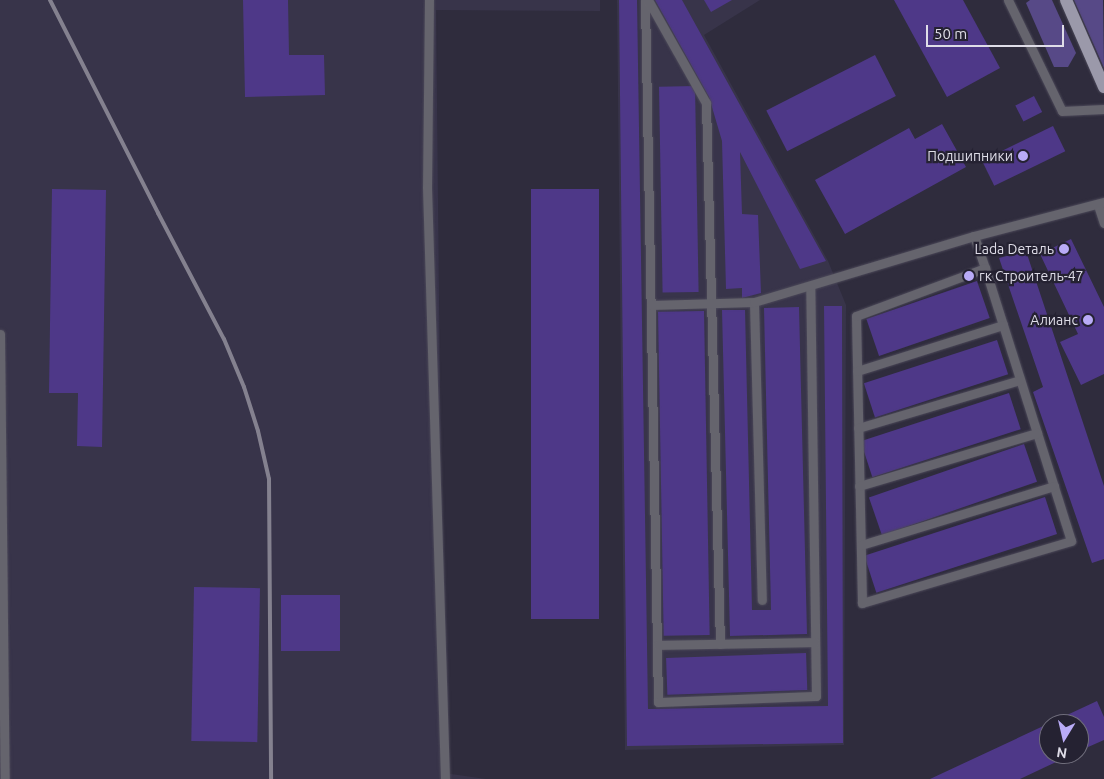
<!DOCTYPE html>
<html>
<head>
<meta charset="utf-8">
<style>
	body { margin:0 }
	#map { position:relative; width:1104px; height:779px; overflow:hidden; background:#2f2c3d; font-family:Ubuntu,sans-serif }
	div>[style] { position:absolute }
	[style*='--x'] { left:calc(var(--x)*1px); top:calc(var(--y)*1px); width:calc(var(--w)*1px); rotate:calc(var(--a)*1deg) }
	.built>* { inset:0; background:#38344a }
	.green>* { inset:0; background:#574987 }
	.building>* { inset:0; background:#4e3888; transform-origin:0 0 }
	.roads { filter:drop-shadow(0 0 1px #4b4858) drop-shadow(0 0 1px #4b4858) }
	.lane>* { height:9px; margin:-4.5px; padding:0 4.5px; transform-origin:4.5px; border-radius:4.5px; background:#65646d }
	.primary>* { height:12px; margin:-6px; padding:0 6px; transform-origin:6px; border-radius:6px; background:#9b99aa }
	.rail>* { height:4px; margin:-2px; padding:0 2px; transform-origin:2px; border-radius:2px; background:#84818f }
	.dots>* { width:14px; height:14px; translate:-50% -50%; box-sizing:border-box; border:2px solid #252232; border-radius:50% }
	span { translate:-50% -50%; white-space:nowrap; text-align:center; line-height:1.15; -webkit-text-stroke:4.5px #252232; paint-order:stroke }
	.poi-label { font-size:14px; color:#dfdde8 }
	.right { translate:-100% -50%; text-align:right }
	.left { translate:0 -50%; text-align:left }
	.north { position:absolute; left:1039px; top:714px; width:50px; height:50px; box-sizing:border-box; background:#252232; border:1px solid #6f6d7b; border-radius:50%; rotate:189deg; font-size:14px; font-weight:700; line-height:20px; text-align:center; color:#dfdde8 }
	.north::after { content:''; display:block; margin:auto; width:18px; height:22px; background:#b9abf7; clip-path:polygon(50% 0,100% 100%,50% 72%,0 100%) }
	.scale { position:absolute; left:926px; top:25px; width:138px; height:22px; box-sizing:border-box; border:2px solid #dfdde8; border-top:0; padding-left:6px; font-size:15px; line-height:18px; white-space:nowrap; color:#dfdde8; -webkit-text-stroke:4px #252232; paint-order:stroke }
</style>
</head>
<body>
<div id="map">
	<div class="built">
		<i style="clip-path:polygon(0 0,600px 0,600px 11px,436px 10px,444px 773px,486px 779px,0 779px)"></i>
		<i style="clip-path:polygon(617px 0,760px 0,704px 35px,828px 261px,846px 305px,844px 745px,625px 750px)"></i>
	</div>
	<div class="green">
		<i style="clip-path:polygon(1030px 0,1052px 0,1076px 53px,1068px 67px,1054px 67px,1026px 3px)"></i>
		<i style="clip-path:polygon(1074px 0,1103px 0,1104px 68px)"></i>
	</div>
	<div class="building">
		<i style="clip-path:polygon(243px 0,288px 0,289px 55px,324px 55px,325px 95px,245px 97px)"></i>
		<i style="clip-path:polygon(619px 0,637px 0,648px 709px,828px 706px,824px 306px,842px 306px,843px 743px,627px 746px)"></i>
		<i style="clip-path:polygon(655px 0,682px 0,826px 261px,800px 269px,740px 152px,742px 214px,758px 215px,761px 293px,742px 298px,742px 288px,726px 289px,722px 141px,709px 97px)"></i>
		<i style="clip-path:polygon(704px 0,732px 0,711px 12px)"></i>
		<i style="clip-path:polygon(894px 0,963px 0,1000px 68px,947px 97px)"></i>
		<i style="left:875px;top:55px;width:46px;height:122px;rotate:63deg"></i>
		<i style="left:695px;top:86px;width:206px;height:36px;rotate:89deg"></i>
		<i style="left:1034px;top:96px;width:18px;height:21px;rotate:63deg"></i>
		<i style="clip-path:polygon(942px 124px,966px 167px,845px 234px,815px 180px,909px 128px,915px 139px)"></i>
		<i style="left:1053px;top:126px;width:28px;height:79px;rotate:64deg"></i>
		<i style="clip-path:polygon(52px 189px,106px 190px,102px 447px,77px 446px,78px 393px,49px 393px)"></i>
		<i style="left:531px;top:189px;width:68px;height:430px"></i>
		<i style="clip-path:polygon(1071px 239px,1104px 307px,1104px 374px,1081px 385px,1060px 342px,1078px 334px,1040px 254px)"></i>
		<i style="clip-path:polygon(1026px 251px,1104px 486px,1104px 559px,1092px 563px,1033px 392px,1043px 387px,999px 258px)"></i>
		<i style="left:977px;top:281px;width:39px;height:117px;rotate:71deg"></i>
		<i style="clip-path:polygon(799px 307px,807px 634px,730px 636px,722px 310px,745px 310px,752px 610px,771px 610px,764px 308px)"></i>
		<i style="left:704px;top:311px;width:324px;height:46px;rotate:89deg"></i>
		<i style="left:997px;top:340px;width:36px;height:140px;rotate:72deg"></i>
		<i style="left:1009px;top:393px;width:38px;height:156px;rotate:72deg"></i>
		<i style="left:1024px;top:444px;width:40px;height:164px;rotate:71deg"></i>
		<i style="left:1045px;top:497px;width:39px;height:190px;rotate:72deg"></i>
		<i style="left:194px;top:587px;width:66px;height:154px;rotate:1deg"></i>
		<i style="left:281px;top:595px;width:59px;height:56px"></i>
		<i style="left:806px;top:653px;width:37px;height:140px;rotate:88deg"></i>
		<i style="clip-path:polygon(1097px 701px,1104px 717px,1104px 740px,1079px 751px,1079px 724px,1049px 724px,1049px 754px,1073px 754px,1020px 779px,930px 779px)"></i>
	</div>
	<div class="roads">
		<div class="lane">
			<i style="--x:429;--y:0;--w:187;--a:90.6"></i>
			<i style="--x:427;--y:187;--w:592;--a:88.26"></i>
			<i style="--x:645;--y:0;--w:702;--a:88.94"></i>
			<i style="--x:658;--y:702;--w:158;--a:-2.2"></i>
			<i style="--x:816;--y:696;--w:409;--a:-90.8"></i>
			<i style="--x:648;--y:0;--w:118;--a:60.6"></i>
			<i style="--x:706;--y:103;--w:541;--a:88.52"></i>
			<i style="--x:1008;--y:0;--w:123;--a:64.1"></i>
			<i style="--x:1062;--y:111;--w:42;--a:-2.7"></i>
			<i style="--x:1098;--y:205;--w:19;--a:72"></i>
			<i style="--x:974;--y:236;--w:34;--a:71"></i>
			<i style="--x:985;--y:268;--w:60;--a:72.5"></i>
			<i style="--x:1003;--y:325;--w:226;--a:72.5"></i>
			<i style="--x:1071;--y:541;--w:218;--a:163.5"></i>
			<i style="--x:862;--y:603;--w:287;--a:-91.2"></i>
			<i style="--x:856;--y:316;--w:138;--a:-20.4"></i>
			<i style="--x:754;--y:302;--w:298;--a:88.5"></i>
			<i style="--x:651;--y:305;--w:103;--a:-1.7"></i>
			<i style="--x:754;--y:302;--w:230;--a:-16.7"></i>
			<i style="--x:974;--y:236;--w:134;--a:-14.7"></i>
			<i style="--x:0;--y:334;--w:445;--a:89.4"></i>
			<i style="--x:857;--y:371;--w:153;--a:-17.5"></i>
			<i style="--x:858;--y:428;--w:169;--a:-16.5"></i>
			<i style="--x:859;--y:486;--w:186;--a:-16.6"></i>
			<i style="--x:861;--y:545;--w:202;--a:-17"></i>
			<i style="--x:657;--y:645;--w:158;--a:-1.1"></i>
		</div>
		<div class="primary">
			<i style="--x:1066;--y:0;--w:95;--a:66.4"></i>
		</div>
	</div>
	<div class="rail">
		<i style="--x:50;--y:0;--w:239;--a:63.1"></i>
		<i style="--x:158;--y:213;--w:142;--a:62.4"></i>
		<i style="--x:224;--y:339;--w:52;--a:67.4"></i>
		<i style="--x:244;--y:387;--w:46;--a:72.3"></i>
		<i style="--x:258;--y:431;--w:49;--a:77.1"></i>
		<i style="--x:269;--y:479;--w:300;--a:89.6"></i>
	</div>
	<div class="dots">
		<i style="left:1023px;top:156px;background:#b9abf7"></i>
		<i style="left:1064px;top:249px;background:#b9abf7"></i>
		<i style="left:969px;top:276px;background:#b9abf7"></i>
		<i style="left:1088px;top:320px;background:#b9abf7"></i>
	</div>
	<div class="poi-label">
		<span class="right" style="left:1013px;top:156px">Подшипники</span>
		<span class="right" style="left:1054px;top:249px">Lada Dеталь</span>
		<span class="left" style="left:979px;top:276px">гк Строитель-47</span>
		<span class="right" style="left:1078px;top:320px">Алианс</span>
	</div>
	<div class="north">N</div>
	<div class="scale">50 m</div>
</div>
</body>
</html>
